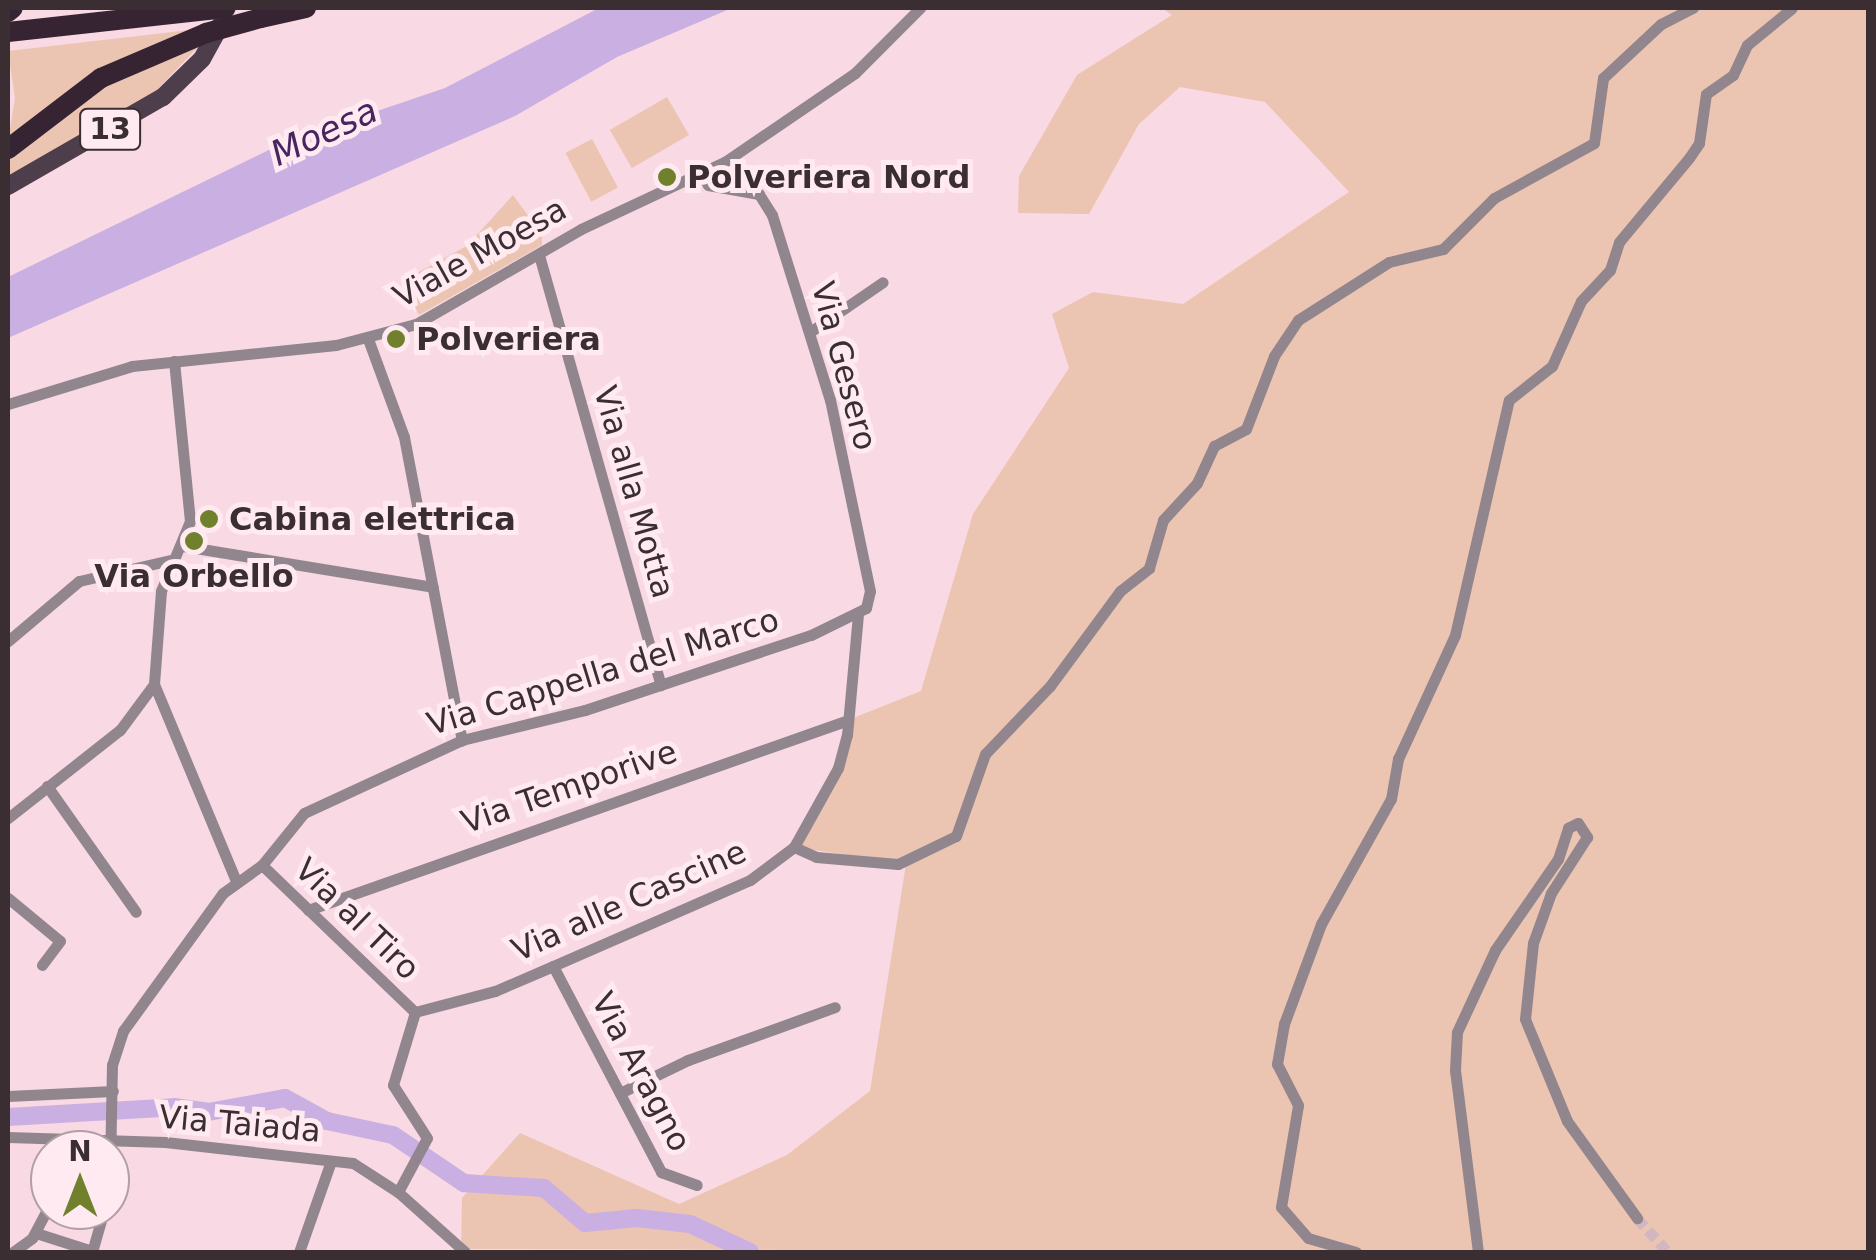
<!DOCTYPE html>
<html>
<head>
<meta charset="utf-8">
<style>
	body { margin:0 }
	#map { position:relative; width:1876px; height:1260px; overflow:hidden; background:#f9d9e3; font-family:"DejaVu Sans",sans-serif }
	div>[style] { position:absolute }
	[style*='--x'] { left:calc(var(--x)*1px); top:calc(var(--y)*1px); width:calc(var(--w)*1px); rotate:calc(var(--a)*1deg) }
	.green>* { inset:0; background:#ecc4b2; transform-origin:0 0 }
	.water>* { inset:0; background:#caafe2 }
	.river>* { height:18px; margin:-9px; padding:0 9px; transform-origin:9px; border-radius:9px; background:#caafe2 }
	.street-tunnel>* { height:11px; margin-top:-5.5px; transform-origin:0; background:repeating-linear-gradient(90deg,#d3b7c0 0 11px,transparent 0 16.5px) }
	.street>* { height:11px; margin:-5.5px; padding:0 5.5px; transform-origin:5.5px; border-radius:5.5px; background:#91868e }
	.primary>* { height:18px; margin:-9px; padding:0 9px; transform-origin:9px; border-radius:9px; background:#4e3d4a }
	.highway>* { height:20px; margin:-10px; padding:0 10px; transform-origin:10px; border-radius:10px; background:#362433 }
	.highway-bridge>* { height:20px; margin:-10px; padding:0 10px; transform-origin:10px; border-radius:10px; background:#362433 }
	.dots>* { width:28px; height:28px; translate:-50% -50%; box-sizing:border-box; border:5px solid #feeaf0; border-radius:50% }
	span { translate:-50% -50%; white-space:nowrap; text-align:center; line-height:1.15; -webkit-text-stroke:10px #feeaf0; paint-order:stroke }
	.shield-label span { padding:2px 8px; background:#feeaf0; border:2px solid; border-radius:8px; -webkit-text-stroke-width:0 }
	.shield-label { font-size:30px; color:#3a2e32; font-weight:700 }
	.poi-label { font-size:32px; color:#3a2e32; font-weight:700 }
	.left { translate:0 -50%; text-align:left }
	.street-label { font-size:32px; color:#3a2e32 }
	.water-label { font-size:35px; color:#482461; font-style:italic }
	.frame { position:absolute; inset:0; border:10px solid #3a2e32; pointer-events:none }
	.north { position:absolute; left:30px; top:1130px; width:100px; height:100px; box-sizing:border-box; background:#feeaf0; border:2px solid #b09fa4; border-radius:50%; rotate:0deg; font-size:28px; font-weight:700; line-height:40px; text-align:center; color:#3a2e32 }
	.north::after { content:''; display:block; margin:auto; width:35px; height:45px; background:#71802d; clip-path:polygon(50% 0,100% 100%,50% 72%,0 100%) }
</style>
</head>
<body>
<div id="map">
	<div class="green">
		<i style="clip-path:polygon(1162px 8px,1868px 8px,1868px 1252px,461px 1249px,462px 1198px,520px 1133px,679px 1204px,787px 1155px,870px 1091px,906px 864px,794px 847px,838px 768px,848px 720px,921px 691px,973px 514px,1069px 368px,1052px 314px,1093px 292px,1183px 304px,1349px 192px,1265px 102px,1180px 87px,1139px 124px,1089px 214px,1018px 213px,1019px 176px,1077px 75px,1172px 15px)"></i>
		<i style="clip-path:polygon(198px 29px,8px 141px,15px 98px,8px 51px)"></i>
		<i style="clip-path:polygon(203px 42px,152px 95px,8px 176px,8px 159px,108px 83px)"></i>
		<i style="left:667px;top:97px;width:44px;height:66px;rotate:60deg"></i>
		<i style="left:592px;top:139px;width:55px;height:30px;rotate:62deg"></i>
		<i style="clip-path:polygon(513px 195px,542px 235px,542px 245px,419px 315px,402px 281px,467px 246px)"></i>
	</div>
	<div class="water">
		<i style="clip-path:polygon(599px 8px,732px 8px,617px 57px,515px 116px,8px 338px,8px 277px,283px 143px,445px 88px)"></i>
	</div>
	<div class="river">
		<i style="--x:8;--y:1117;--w:166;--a:-3.4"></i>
		<i style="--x:174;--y:1107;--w:34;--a:8"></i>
		<i style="--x:208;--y:1112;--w:78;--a:-10.3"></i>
		<i style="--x:285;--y:1098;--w:48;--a:28.7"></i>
		<i style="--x:327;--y:1121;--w:67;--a:12"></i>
		<i style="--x:393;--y:1135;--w:86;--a:34.1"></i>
		<i style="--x:464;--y:1183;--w:80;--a:3.6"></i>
		<i style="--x:544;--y:1188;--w:54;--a:40.5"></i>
		<i style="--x:585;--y:1223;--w:52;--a:-5.5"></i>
		<i style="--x:637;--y:1218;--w:53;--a:6.5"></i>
		<i style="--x:690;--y:1224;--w:66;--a:25"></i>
	</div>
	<div class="street-tunnel">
		<i style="--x:1637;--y:1218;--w:46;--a:47.6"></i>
	</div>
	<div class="street">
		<i style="--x:539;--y:255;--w:447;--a:74.2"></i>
		<i style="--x:810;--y:332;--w:88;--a:-34.4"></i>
		<i style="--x:368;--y:339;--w:104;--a:69.8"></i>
		<i style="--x:404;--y:437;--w:309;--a:79.2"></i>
		<i style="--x:174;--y:361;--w:161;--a:84.3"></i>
		<i style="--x:190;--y:521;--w:76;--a:112.5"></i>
		<i style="--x:161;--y:591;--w:93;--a:94.3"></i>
		<i style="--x:154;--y:684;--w:213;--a:67.4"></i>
		<i style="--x:8;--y:404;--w:130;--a:-17"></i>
		<i style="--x:132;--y:366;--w:205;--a:-5.9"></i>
		<i style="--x:336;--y:345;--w:83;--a:-14.7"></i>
		<i style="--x:416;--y:324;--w:190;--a:-29.9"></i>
		<i style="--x:581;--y:229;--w:160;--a:-25.1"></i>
		<i style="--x:726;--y:161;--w:156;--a:-34.3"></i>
		<i style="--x:855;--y:73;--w:92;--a:-45"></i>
		<i style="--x:183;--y:546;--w:253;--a:9.3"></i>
		<i style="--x:8;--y:641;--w:93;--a:-40.2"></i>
		<i style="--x:79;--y:581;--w:98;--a:-12.9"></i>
		<i style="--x:47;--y:786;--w:154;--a:54.8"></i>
		<i style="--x:8;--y:818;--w:142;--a:-38.2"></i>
		<i style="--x:120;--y:730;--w:57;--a:-53.5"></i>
		<i style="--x:794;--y:847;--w:24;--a:24"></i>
		<i style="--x:816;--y:857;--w:82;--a:4.9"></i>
		<i style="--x:898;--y:864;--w:64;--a:-25.8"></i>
		<i style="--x:956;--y:836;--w:87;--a:-70.5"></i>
		<i style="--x:985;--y:754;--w:94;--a:-46.3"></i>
		<i style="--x:1050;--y:686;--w:118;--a:-53.6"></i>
		<i style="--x:1120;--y:591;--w:37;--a:-38"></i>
		<i style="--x:1149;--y:568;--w:50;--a:-73.7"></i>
		<i style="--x:1163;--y:520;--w:50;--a:-47.4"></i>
		<i style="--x:1197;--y:483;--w:41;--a:-65.3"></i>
		<i style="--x:1214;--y:446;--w:36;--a:-28"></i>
		<i style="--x:1246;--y:429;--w:78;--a:-69"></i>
		<i style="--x:1274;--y:356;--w:43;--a:-56.3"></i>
		<i style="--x:1298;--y:320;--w:108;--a:-32.5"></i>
		<i style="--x:1389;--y:262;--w:56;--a:-13.5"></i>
		<i style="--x:1443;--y:249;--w:72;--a:-45"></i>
		<i style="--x:1494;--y:198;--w:114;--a:-28.8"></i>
		<i style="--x:1594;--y:143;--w:66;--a:-82.1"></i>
		<i style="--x:1603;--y:78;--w:79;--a:-43"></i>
		<i style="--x:1661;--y:24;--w:36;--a:-27"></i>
		<i style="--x:262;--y:865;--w:212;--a:43.9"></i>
		<i style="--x:8;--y:898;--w:67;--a:39.6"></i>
		<i style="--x:60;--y:941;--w:30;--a:127"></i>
		<i style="--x:308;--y:910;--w:572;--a:-19.38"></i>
		<i style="--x:553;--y:966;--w:233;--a:62.3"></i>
		<i style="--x:661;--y:1172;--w:38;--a:20"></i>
		<i style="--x:415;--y:1012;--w:83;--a:-14.7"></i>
		<i style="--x:495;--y:991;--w:63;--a:-23.3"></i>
		<i style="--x:553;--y:966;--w:215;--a:-23.6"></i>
		<i style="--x:750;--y:880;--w:55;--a:-36.9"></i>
		<i style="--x:794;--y:847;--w:90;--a:-60.9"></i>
		<i style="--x:838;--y:768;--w:34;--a:-75"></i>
		<i style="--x:847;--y:735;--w:121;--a:-84.8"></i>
		<i style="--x:620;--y:1093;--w:76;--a:-25.9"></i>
		<i style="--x:688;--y:1060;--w:156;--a:-19.8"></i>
		<i style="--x:8;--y:1096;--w:105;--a:-2.7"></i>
		<i style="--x:8;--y:1137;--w:157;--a:1.8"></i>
		<i style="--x:165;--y:1142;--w:189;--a:6.4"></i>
		<i style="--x:353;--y:1163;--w:54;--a:32.8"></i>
		<i style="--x:398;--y:1192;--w:61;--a:-61.8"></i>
		<i style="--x:427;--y:1138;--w:63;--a:-122.7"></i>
		<i style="--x:393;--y:1085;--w:76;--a:-73.2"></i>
		<i style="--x:110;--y:1168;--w:103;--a:-88.9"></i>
		<i style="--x:112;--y:1065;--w:36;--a:-72"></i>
		<i style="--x:123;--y:1031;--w:170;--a:-54.1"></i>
		<i style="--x:223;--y:893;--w:48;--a:-35.7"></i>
		<i style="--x:262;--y:865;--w:67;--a:-51.1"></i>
		<i style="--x:304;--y:813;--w:174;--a:-24.8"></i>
		<i style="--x:462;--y:740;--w:127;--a:-13.7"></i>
		<i style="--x:585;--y:710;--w:238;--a:-18.4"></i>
		<i style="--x:811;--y:635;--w:61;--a:-26.1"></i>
		<i style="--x:866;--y:608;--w:17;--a:-77"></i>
		<i style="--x:870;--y:591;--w:195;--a:-101.8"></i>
		<i style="--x:830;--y:400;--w:194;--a:-107.4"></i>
		<i style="--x:772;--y:215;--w:25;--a:-122"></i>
		<i style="--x:759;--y:194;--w:52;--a:-170"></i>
		<i style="--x:708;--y:185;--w:12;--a:-121"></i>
		<i style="--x:398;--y:1192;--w:90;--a:41.8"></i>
		<i style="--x:36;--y:1233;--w:59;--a:17.8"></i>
		<i style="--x:13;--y:1252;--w:24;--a:-36"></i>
		<i style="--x:32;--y:1238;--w:38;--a:-62"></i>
		<i style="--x:92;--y:1252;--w:44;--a:-74.1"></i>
		<i style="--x:299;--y:1252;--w:96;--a:-70.6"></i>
		<i style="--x:1356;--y:1252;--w:50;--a:-163.7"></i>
		<i style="--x:1308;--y:1238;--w:41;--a:-131.1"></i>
		<i style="--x:1281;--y:1207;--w:103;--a:-80.5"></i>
		<i style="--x:1298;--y:1105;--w:46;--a:-117.1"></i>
		<i style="--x:1277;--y:1064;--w:41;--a:-80.1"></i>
		<i style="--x:1284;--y:1024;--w:107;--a:-69.7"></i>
		<i style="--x:1321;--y:924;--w:143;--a:-60.8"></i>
		<i style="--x:1391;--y:799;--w:41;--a:-80.1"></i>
		<i style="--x:1398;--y:759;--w:136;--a:-65.3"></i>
		<i style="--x:1455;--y:635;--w:241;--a:-77.1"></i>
		<i style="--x:1509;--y:400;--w:55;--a:-38.3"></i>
		<i style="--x:1552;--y:366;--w:71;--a:-66"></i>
		<i style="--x:1581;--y:301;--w:42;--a:-46.9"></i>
		<i style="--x:1610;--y:270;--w:29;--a:-72"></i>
		<i style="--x:1619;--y:242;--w:109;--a:-50.2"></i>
		<i style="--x:1689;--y:158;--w:18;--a:-56"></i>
		<i style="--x:1699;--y:143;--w:49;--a:-81.9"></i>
		<i style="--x:1706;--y:94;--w:33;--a:-35"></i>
		<i style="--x:1733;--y:75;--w:33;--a:-65"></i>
		<i style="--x:1747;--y:45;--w:58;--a:-39.4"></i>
		<i style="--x:1478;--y:1252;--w:183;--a:-97.2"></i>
		<i style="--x:1455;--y:1070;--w:38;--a:-87"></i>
		<i style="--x:1457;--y:1032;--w:90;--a:-65.1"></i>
		<i style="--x:1495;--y:950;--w:111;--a:-55.3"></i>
		<i style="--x:1558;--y:859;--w:33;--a:-72"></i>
		<i style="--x:1568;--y:828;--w:11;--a:-27"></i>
		<i style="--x:1578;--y:823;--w:17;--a:57"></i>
		<i style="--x:1587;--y:837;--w:67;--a:122.7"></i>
		<i style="--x:1551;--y:893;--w:53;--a:109.8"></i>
		<i style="--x:1533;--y:943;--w:76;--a:96"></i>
		<i style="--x:1525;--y:1019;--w:110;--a:67.6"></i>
		<i style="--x:1567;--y:1121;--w:120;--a:54.2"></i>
	</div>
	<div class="primary">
		<i style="--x:8;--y:186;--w:179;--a:-29.9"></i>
		<i style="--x:163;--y:97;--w:54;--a:-44.3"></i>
		<i style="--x:202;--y:59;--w:46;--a:-61.2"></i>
	</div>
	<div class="highway">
		<i style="--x:8;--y:12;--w:6;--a:-39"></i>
		<i style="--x:261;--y:18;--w:46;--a:-12.5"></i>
		<i style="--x:8;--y:32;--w:219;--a:-6.3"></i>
		<i style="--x:8;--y:149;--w:117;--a:-37.4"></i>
		<i style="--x:101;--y:78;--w:114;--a:-23.2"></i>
	</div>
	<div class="highway-bridge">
		<i style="--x:206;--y:33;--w:57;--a:-15.3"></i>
	</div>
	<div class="dots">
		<i style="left:667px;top:177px;background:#71802d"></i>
		<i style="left:396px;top:339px;background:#71802d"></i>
		<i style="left:209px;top:519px;background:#71802d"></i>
		<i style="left:194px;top:541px;background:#71802d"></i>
	</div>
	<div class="shield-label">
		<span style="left:110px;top:129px">13</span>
	</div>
	<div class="poi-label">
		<span class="left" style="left:687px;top:177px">Polveriera Nord</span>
		<span class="left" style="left:416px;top:339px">Polveriera</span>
		<span class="left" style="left:229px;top:519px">Cabina elettrica</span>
		<span style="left:194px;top:576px">Via Orbello</span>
	</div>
	<div class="street-label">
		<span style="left:480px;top:253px;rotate:-29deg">Viale Moesa</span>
		<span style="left:844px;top:366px;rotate:75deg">Via Gesero</span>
		<span style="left:634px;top:492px;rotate:74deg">Via alla Motta</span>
		<span style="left:603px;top:672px;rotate:-17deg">Via Cappella del Marco</span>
		<span style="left:569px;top:787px;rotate:-19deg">Via Temporive</span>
		<span style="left:629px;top:901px;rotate:-24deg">Via alle Cascine</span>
		<span style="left:357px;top:919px;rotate:44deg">Via al Tiro</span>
		<span style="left:641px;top:1072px;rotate:62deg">Via Aragno</span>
		<span style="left:240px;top:1124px;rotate:5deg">Via Taiada</span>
	</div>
	<div class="water-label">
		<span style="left:324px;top:132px;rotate:-25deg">Moesa</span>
	</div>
	<div class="frame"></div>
	<div class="north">N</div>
</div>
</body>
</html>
